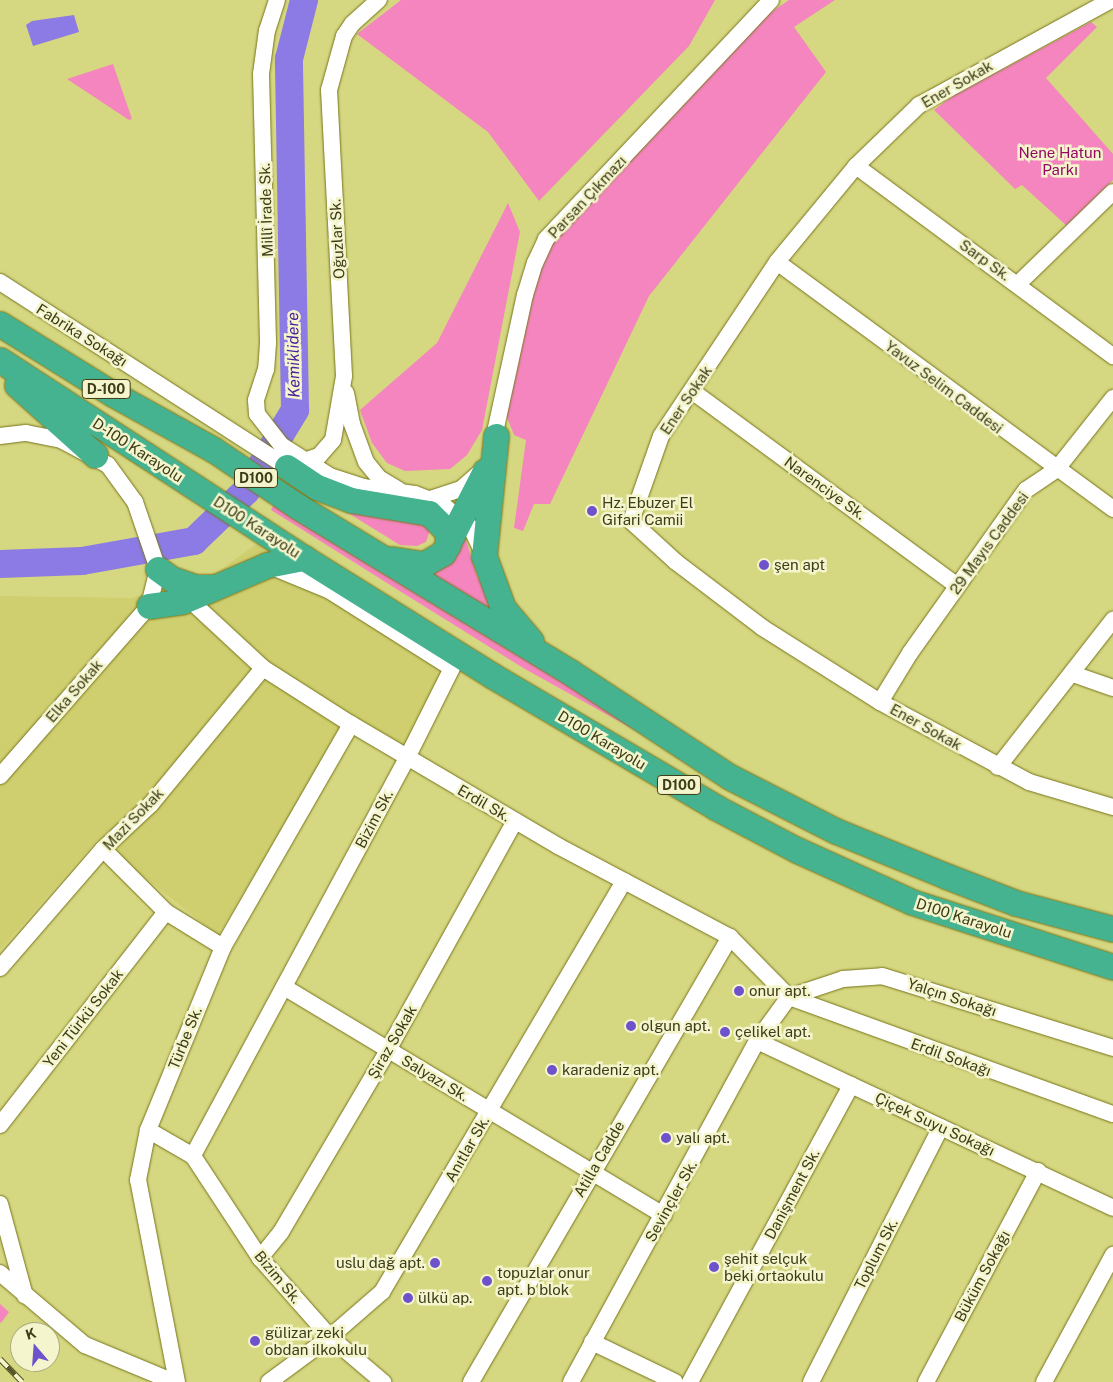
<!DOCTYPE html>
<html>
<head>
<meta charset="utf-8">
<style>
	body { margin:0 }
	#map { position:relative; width:1113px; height:1382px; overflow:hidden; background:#d6d781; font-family:"Public Sans",sans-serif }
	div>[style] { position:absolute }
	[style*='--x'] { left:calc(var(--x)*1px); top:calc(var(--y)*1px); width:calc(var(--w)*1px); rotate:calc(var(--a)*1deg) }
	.built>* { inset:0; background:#cfcf70 }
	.green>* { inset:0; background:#f485be }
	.water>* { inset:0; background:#8c7be4 }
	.river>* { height:28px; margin:-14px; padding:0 14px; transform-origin:14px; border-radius:14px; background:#8c7be4 }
	.roads { filter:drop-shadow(0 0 1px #76751a) drop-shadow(0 0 1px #76751a) }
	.minor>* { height:16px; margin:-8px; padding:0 8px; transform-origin:8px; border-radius:8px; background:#fff }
	.highway>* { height:25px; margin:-12.5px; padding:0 12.5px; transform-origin:12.5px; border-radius:12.5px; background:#46b390 }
	.rail>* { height:5.5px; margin-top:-2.75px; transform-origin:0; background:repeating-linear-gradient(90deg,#f4f5cc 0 11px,#555529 0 22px); box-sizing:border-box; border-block:1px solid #555529 }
	.dots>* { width:14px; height:14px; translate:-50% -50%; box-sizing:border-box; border:2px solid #f4f5cc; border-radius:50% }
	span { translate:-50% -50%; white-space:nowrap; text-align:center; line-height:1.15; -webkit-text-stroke:5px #f4f5cc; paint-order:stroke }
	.shield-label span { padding:1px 4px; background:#f4f5cc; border:1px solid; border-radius:4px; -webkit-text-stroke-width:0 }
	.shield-label { font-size:14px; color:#3c3c18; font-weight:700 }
	.street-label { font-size:15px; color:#3c3c18 }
	.park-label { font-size:15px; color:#960865 }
	.poi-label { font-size:15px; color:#3c3c18 }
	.left { translate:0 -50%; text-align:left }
	.right { translate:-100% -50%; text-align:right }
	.water-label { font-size:16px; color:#48229e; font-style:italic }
	.north { position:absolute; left:10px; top:1322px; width:50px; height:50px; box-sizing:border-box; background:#f4f5cc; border:1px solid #aaab84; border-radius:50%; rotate:342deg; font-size:14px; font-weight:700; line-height:20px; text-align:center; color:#3c3c18 }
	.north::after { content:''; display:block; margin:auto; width:18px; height:22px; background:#6d52cc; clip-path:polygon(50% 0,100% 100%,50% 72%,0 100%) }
</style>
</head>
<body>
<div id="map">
	<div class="built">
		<i style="clip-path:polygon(261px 541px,452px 667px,406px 756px,346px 721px,218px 935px,97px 840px,0 950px,0 596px,132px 598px,217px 572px)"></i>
	</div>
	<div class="green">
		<i style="clip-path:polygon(401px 0,715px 0,689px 46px,539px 201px,488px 132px,357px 34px)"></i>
		<i style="clip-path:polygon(789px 0,835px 0,794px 27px,826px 72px,649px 296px,550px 504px,534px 504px,523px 531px,514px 528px,526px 440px,514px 435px,506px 415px,539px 267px,554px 234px,767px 15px)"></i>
		<i style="clip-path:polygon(1091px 22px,1097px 27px,1046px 78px,1113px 154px,1113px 180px,1067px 226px,1022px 185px,1015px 189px,934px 110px,953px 96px)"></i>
		<i style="clip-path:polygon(113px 64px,132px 119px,129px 120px,67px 79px)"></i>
		<i style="clip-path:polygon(508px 203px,520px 232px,482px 430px,467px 455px,450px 469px,405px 471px,387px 463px,372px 443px,360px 410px,437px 343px)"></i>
		<i style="clip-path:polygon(306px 487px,405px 507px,430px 530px,426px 542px,417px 546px,400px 545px)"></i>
		<i style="clip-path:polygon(276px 500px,703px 768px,525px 669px,395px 588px,271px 510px)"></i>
		<i style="clip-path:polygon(460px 521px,477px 576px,504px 626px,419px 564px)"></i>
		<i style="clip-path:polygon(0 1304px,9px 1312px,1px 1323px,0 1322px)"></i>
	</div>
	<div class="water">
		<i style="clip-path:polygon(74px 15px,79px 32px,33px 46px,26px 25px,32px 21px)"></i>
	</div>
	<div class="river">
		<i style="--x:0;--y:564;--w:82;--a:-2.1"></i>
		<i style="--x:82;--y:561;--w:114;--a:-10.1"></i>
		<i style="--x:194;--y:541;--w:72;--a:-43.9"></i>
		<i style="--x:246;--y:491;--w:95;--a:-58.8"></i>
		<i style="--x:295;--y:410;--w:351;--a:-91"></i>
		<i style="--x:289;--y:59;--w:61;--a:-75.7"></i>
	</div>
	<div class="roads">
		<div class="minor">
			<i style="--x:277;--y:0;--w:32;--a:108"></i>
			<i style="--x:267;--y:30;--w:44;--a:97.8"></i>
			<i style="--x:261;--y:74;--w:269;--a:88.5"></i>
			<i style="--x:268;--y:343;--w:26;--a:94"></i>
			<i style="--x:266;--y:369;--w:33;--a:108"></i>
			<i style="--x:256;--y:400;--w:14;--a:86"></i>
			<i style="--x:257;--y:414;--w:39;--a:52"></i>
			<i style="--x:281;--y:445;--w:58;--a:32.3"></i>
			<i style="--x:330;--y:476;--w:35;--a:18"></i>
			<i style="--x:363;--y:487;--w:52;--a:7.7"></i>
			<i style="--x:415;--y:494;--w:30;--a:21"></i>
			<i style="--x:443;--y:505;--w:36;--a:39"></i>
			<i style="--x:471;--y:528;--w:28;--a:64"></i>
			<i style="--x:1111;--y:0;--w:219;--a:151.3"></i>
			<i style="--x:919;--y:105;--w:88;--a:135.9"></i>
			<i style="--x:856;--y:166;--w:124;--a:129.5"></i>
			<i style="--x:777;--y:262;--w:209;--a:123.7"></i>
			<i style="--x:661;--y:436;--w:90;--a:109.4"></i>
			<i style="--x:631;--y:521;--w:61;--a:42.3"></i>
			<i style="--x:676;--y:562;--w:109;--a:37.2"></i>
			<i style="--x:763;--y:628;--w:138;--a:32.3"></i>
			<i style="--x:880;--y:702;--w:169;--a:28.2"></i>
			<i style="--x:1029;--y:782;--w:88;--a:16.6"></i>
			<i style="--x:856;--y:166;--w:320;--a:36.5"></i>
			<i style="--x:777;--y:262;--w:417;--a:36.3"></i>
			<i style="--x:0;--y:282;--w:341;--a:32.8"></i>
			<i style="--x:287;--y:467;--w:34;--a:-19"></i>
			<i style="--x:319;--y:456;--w:21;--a:-49"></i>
			<i style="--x:333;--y:440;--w:65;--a:-80.2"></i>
			<i style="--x:344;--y:376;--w:286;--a:-93"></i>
			<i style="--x:329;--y:90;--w:56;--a:-74.5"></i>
			<i style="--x:344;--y:36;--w:14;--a:-56"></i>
			<i style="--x:352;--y:24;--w:36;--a:-42"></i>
			<i style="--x:1018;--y:284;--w:132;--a:-44.1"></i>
			<i style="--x:692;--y:391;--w:329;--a:36.3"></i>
			<i style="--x:346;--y:393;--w:32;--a:79"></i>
			<i style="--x:352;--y:424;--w:40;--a:69.8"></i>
			<i style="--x:366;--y:462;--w:21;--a:51"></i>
			<i style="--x:379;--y:478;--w:23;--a:31"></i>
			<i style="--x:0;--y:436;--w:26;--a:-7"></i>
			<i style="--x:26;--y:433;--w:36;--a:11"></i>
			<i style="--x:61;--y:440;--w:53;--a:28"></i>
			<i style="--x:108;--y:465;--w:46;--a:53.9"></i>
			<i style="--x:135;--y:502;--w:71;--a:71.1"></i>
			<i style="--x:158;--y:569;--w:38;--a:104"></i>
			<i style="--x:149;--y:606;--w:226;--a:131.2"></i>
			<i style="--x:492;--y:446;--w:155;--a:-77.7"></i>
			<i style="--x:525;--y:295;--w:34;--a:-73"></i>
			<i style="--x:535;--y:263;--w:26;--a:-65"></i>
			<i style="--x:546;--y:239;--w:328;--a:-46.7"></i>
			<i style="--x:430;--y:499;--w:33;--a:-18"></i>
			<i style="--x:461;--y:489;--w:23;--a:-41"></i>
			<i style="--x:270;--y:566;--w:65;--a:22.6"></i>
			<i style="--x:330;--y:591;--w:144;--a:32.3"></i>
			<i style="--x:452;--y:668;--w:101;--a:116.6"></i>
			<i style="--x:407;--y:758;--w:452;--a:118.3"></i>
			<i style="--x:193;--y:1156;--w:122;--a:56.7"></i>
			<i style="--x:260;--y:1258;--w:106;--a:48.5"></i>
			<i style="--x:330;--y:1337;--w:70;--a:40.3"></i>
			<i style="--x:183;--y:601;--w:11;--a:15"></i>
			<i style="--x:194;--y:604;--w:94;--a:42.8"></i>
			<i style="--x:263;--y:668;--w:104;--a:32.5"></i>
			<i style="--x:351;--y:724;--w:240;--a:30.5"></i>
			<i style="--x:558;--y:846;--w:195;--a:27.9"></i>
			<i style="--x:730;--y:937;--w:84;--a:45.5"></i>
			<i style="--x:789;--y:997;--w:344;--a:19.9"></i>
			<i style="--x:1073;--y:674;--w:42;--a:19.3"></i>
			<i style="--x:880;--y:702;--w:57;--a:-58.5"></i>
			<i style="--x:910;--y:653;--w:200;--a:-54.6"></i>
			<i style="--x:1026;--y:490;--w:36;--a:-34"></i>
			<i style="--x:1056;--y:470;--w:92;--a:-51.6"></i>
			<i style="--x:998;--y:767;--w:187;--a:-52"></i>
			<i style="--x:103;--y:849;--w:89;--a:45"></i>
			<i style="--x:166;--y:912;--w:67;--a:31.6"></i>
			<i style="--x:0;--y:968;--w:157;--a:-49.1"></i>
			<i style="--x:103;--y:849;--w:66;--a:-43.2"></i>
			<i style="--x:151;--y:804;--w:176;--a:-50.5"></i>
			<i style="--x:284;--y:987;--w:443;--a:31"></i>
			<i style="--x:757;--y:1041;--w:393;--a:25.1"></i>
			<i style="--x:0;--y:1125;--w:270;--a:-52.1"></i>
			<i style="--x:148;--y:1130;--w:52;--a:30"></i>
			<i style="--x:0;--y:1204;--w:95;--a:74.8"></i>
			<i style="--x:260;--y:1258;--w:33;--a:-51"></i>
			<i style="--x:281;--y:1232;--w:211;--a:-59.5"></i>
			<i style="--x:388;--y:1050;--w:262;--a:-61"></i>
			<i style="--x:0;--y:1273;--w:111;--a:40.3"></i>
			<i style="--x:85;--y:1345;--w:96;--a:22.6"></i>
			<i style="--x:592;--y:1342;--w:92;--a:25.7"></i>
			<i style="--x:177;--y:1382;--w:206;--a:-100.9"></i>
			<i style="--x:138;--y:1180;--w:51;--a:-78.7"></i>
			<i style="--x:148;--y:1130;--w:198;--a:-67.7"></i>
			<i style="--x:223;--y:947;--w:257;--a:-60.1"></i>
			<i style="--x:269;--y:1382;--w:76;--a:-36.4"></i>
			<i style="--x:330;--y:1337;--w:69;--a:-40.9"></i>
			<i style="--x:382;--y:1292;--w:477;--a:-59.5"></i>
			<i style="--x:471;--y:1382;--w:515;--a:-59.8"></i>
			<i style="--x:571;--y:1382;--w:388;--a:-61.4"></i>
			<i style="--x:757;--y:1041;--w:54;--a:-54"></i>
			<i style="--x:789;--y:997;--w:57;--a:-18.4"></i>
			<i style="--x:843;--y:979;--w:39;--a:-4"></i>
			<i style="--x:882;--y:976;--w:242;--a:17.3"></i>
			<i style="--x:690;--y:1382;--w:338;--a:-61.5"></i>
			<i style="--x:811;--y:1382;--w:286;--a:-63"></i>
			<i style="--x:926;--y:1382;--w:239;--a:-62"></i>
			<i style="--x:1044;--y:1382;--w:145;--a:-61.5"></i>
		</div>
		<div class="highway">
			<i style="--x:0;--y:324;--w:133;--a:31.8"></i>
			<i style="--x:113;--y:394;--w:115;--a:29"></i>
			<i style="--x:214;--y:450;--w:100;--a:34"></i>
			<i style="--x:297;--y:506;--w:320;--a:31.3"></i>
			<i style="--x:570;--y:672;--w:191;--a:33.3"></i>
			<i style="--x:730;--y:777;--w:119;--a:27"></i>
			<i style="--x:836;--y:831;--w:119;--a:22.2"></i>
			<i style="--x:946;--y:876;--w:75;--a:21.1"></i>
			<i style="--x:1016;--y:903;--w:100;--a:15"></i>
			<i style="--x:0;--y:360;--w:363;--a:33.1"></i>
			<i style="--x:304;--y:558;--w:223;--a:32"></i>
			<i style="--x:493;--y:676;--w:258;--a:30.5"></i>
			<i style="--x:715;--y:807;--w:93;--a:27.7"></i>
			<i style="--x:797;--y:850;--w:126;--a:24.3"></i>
			<i style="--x:912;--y:902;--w:211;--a:17.9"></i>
			<i style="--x:17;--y:385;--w:105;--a:41.9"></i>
			<i style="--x:496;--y:436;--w:121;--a:95.7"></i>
			<i style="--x:484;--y:556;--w:55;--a:69.9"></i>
			<i style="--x:503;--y:608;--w:43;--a:49.7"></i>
			<i style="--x:287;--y:467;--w:36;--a:34"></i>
			<i style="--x:317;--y:487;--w:36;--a:21"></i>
			<i style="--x:351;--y:500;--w:79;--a:9.5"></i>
			<i style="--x:429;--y:513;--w:25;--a:45"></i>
			<i style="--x:447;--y:531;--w:14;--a:86"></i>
			<i style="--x:391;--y:559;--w:33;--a:9"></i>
			<i style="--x:424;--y:564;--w:22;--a:-30"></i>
			<i style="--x:443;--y:553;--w:92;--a:-62.9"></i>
			<i style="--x:158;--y:569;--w:17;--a:36"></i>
			<i style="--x:172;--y:579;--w:24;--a:19"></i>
			<i style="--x:195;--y:587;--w:19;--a:0"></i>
			<i style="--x:149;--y:606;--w:34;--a:-8"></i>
			<i style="--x:183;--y:601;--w:91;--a:-23.2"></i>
			<i style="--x:267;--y:565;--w:38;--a:-11"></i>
		</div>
	</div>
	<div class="rail">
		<i style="--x:0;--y:1359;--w:32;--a:46"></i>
	</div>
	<div class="dots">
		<i style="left:592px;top:511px;background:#6d52cc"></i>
		<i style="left:764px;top:565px;background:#6d52cc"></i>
		<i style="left:739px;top:991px;background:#6d52cc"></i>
		<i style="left:631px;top:1026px;background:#6d52cc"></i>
		<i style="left:725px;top:1032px;background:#6d52cc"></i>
		<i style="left:552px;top:1070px;background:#6d52cc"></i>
		<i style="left:666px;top:1138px;background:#6d52cc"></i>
		<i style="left:435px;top:1263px;background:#6d52cc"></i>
		<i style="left:714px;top:1267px;background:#6d52cc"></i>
		<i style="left:487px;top:1281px;background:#6d52cc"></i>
		<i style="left:408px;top:1298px;background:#6d52cc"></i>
		<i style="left:255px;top:1341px;background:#6d52cc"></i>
	</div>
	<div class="shield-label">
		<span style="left:106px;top:389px">D-100</span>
		<span style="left:256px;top:478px">D100</span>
		<span style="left:679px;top:785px">D100</span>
	</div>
	<div class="street-label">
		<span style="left:957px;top:84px;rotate:-30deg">Ener Sokak</span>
		<span style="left:587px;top:197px;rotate:-47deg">Parsan Çıkmazı</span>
		<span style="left:266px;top:210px;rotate:-92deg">Millî İrade Sk.</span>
		<span style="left:337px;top:239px;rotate:-93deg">Oğuzlar Sk.</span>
		<span style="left:985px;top:260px;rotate:36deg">Sarp Sk.</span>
		<span style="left:82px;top:335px;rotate:32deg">Fabrika Sokağı</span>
		<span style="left:944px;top:387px;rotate:37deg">Yavuz Selim Caddesi</span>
		<span style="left:686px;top:400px;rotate:-56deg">Ener Sokak</span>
		<span style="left:138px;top:450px;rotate:33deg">D-100 Karayolu</span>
		<span style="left:825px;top:488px;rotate:36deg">Narenciye Sk.</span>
		<span style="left:257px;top:527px;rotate:33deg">D100 Karayolu</span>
		<span style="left:989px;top:543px;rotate:-54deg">29 Mayıs Caddesi</span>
		<span style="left:74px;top:691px;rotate:-49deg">Elka Sokak</span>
		<span style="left:926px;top:727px;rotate:29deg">Ener Sokak</span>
		<span style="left:602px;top:740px;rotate:31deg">D100 Karayolu</span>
		<span style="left:484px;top:803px;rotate:30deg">Erdil Sk.</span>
		<span style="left:133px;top:819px;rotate:-46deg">Mazi Sokak</span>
		<span style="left:374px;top:819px;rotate:-62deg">Bizim Sk.</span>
		<span style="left:964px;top:918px;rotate:18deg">D100 Karayolu</span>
		<span style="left:952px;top:997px;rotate:18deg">Yalçın Sokağı</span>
		<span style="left:83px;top:1018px;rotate:-52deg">Yeni Türkü Sokak</span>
		<span style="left:185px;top:1038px;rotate:-68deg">Türbe Sk.</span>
		<span style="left:392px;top:1042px;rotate:-60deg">Şiraz Sokak</span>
		<span style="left:951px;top:1057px;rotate:20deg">Erdil Sokağı</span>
		<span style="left:435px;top:1078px;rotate:31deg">Salyazı Sk.</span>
		<span style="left:935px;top:1124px;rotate:25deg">Çiçek Suyu Sokağı</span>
		<span style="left:467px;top:1149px;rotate:-60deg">Anıtlar Sk.</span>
		<span style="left:599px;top:1159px;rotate:-60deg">Atilla Cadde</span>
		<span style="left:792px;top:1194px;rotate:-62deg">Danişment Sk.</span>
		<span style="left:671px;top:1201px;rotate:-61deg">Sevinçler Sk.</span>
		<span style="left:876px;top:1254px;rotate:-63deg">Toplum Sk.</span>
		<span style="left:982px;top:1276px;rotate:-62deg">Büküm Sokağı</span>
		<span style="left:278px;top:1277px;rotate:50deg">Bizim Sk.</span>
	</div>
	<div class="park-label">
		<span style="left:1060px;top:161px">Nene Hatun<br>Parkı</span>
	</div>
	<div class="poi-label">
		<span class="left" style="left:602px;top:511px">Hz. Ebuzer El<br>Gifari Camii</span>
		<span class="left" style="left:774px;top:565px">şen apt</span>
		<span class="left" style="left:749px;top:991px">onur apt.</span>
		<span class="left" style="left:641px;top:1026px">olgun apt.</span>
		<span class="left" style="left:735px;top:1032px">çelikel apt.</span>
		<span class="left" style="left:562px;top:1070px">karadeniz apt.</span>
		<span class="left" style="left:676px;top:1138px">yalı apt.</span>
		<span class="left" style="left:724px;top:1267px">şehit selçuk<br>beki ortaokulu</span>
		<span class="right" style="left:425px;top:1263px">uslu dağ apt.</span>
		<span class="left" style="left:497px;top:1281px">topuzlar onur<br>apt. b blok</span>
		<span class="left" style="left:418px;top:1298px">ülkü ap.</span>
		<span class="left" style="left:265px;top:1341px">gülizar zeki<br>obdan ilkokulu</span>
	</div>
	<div class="water-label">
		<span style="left:294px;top:355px;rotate:-91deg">Kemiklidere</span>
	</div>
	<div class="north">K</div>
</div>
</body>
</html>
